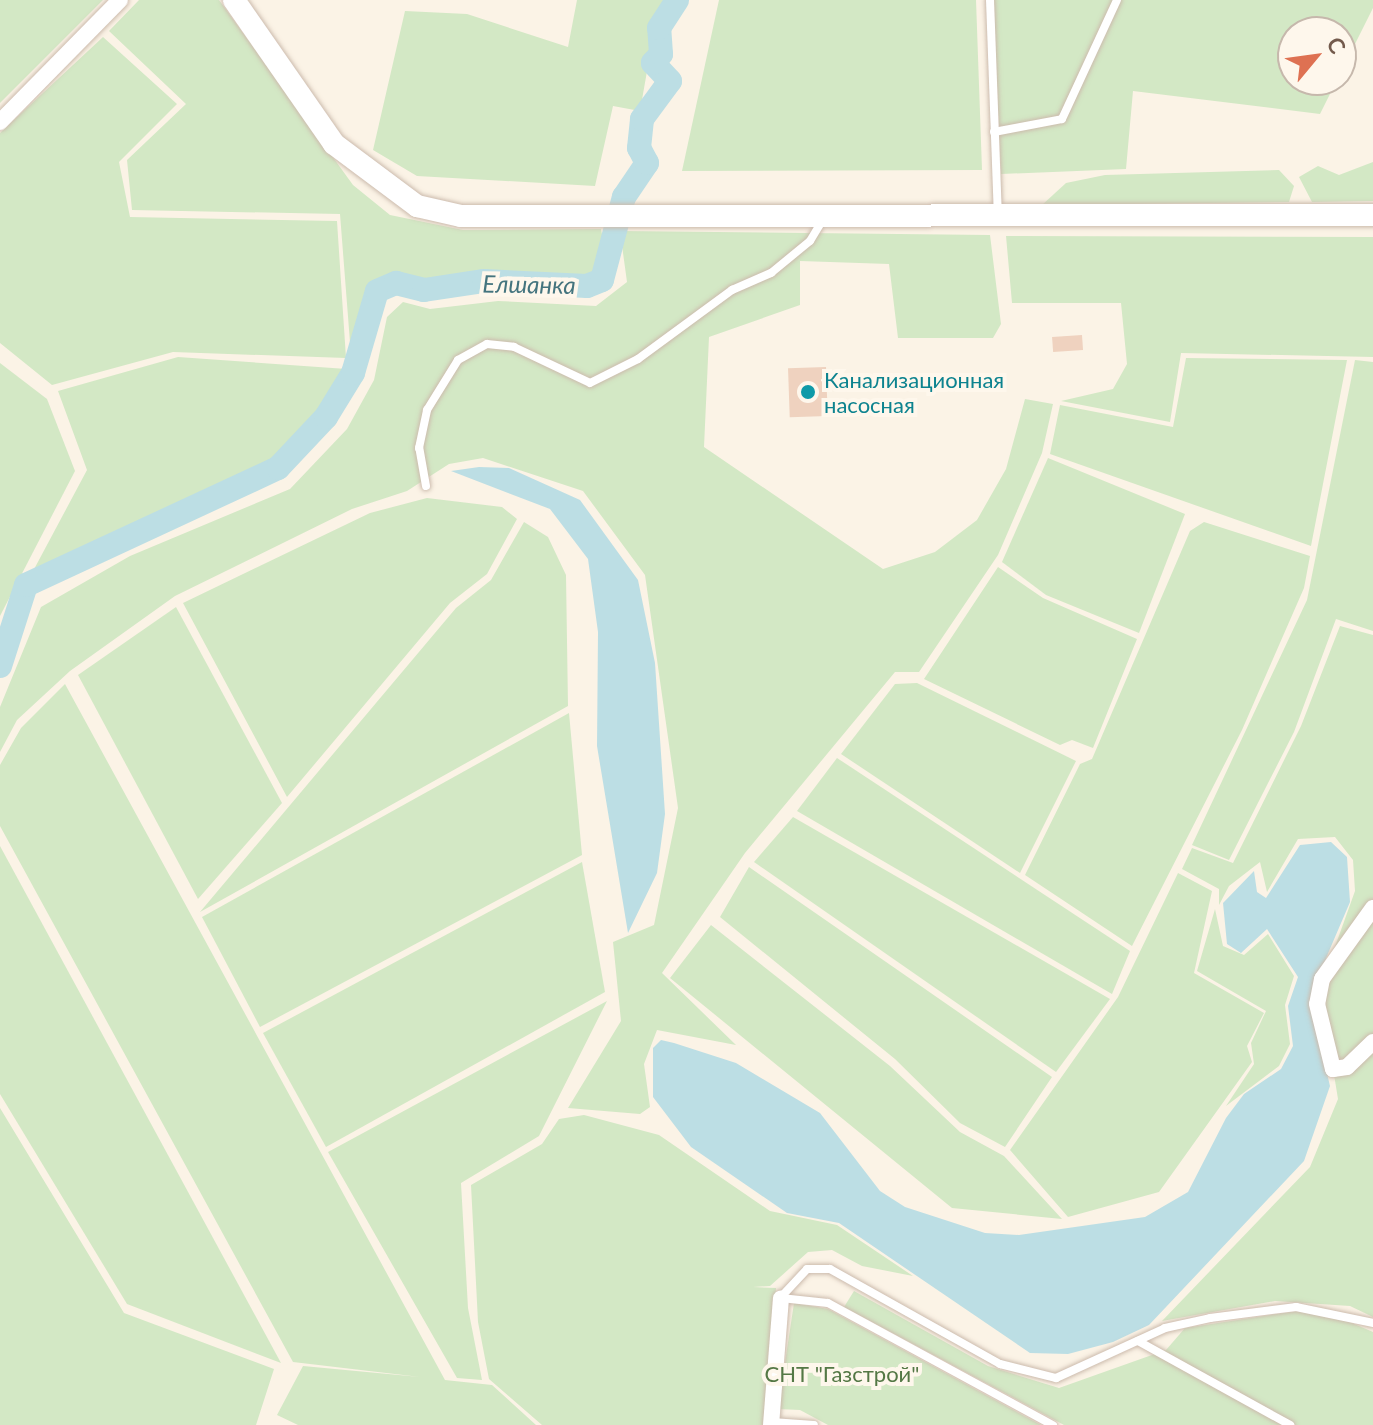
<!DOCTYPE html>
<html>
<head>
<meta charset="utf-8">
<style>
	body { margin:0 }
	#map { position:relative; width:1373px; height:1425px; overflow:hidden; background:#fbf3e6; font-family:Lato,sans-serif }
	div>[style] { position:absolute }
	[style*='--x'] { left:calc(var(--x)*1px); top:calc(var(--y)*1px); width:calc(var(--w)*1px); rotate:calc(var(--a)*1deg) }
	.green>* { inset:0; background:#d3e8c5 }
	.water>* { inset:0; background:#bcdee4 }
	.river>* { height:24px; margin:-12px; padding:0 12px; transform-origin:12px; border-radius:12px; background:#bcdee4 }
	.building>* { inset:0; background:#efd2bf; transform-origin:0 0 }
	.roads { filter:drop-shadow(0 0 2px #ccbbad) drop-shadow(0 0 2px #ccbbad) }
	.lane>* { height:8px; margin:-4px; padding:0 4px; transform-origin:4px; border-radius:4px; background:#fff }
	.street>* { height:16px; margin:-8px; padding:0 8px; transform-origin:8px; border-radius:8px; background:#fff }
	.secondary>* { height:22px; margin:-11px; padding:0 11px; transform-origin:11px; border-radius:11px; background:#fff }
	.dots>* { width:22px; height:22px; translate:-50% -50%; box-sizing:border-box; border:4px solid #fef7ec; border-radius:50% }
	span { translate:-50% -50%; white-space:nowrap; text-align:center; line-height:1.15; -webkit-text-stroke:8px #fef7ec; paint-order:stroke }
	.culture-label { font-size:22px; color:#0d838f }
	.left { translate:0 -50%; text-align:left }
	.park-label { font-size:22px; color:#547845 }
	.water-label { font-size:24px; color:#44747e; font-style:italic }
	.north { position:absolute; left:1277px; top:16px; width:80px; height:80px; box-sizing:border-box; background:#fef7ec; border:2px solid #c6b8ac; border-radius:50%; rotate:61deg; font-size:22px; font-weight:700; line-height:32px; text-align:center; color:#735a4c }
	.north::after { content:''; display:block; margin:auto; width:28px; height:36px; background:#de7152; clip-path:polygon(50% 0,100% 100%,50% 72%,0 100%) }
</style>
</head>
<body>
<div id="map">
	<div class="green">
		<i style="clip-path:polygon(0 0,103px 0,0 103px)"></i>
		<i style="clip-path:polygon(139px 0,219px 0,353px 185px,390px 215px,463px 230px,601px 229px,611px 282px,601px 292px,500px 286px,387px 292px,359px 362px,351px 355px,340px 214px,132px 210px,127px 160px,186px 104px,109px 31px)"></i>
		<i style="clip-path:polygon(577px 0,671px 0,655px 26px,640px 111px,613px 106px,595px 186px,417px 176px,373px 150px,405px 11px,467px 14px,568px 47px)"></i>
		<i style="clip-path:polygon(719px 0,976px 0,982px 170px,682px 171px)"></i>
		<i style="clip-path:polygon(993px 0,1373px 0,1373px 8px,1341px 72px,1341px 32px,1293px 32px,1293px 80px,1337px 80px,1320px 114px,1133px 91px,1126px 169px,1001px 174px)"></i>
		<i style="clip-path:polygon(103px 37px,177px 104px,119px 162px,130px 217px,337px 221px,346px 358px,173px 352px,52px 385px,0 343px,0 133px)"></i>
		<i style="clip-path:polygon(1373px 162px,1373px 201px,1312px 202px,1299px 177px,1318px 166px,1339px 175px)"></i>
		<i style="clip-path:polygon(1279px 170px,1294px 186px,1289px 202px,1042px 205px,1066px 183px,1105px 175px)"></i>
		<i style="clip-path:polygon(620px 231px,990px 235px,1001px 324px,993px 338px,898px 338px,889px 264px,800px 261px,800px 305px,709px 337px,704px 447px,883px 569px,935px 552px,977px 520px,1006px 469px,1025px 399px,1053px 404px,1042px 453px,998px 555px,919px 672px,895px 672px,745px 853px,662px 973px,736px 1045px,657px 1030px,644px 1064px,650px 1107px,640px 1114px,568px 1108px,621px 1021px,613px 942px,654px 925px,678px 808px,645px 575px,583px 491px,483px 458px,449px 464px,407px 491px,352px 509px,175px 596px,70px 671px,17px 720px,0 752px,0 707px,41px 607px,130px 556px,290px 489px,347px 429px,374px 380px,387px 317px,403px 302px,430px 309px,498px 301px,596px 306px,627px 282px)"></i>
		<i style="clip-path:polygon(1006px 236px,1373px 237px,1373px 357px,1181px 353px,1170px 422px,1061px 401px,1113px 389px,1127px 364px,1121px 303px,1012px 303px)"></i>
		<i style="clip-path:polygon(178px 357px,361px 370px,279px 475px,24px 588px,87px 470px,58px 391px)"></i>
		<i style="clip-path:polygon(1186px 358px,1347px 360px,1311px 546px,1050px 454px,1060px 405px,1173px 427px)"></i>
		<i style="clip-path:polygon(1355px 360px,1373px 362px,1373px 631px,1336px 619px,1294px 732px,1229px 860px,1192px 845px,1307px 600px)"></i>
		<i style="clip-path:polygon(0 363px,47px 399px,75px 471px,0 616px)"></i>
		<i style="clip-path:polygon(1048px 458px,1185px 514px,1139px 633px,1046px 595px,1002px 562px)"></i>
		<i style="clip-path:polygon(427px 498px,502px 507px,517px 519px,487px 574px,450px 603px,287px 797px,183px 603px,370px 513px)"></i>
		<i style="clip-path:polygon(524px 522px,548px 537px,566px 575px,568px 706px,200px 912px,456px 608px,491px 580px)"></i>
		<i style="clip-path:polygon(1204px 522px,1310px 556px,1304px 588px,1242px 730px,1132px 946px,1025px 875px,1080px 764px,1092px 759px,1190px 531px)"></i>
		<i style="clip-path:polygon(998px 567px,1043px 598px,1137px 639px,1093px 748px,1072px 740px,1060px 745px,924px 679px)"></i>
		<i style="clip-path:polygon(176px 607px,282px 803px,198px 899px,78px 675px)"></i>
		<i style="clip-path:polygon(1340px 626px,1373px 635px,1373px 900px,1327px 969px,1355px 891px,1353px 860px,1335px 837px,1298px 839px,1267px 892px,1260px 862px,1229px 886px,1219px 905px,1219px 889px,1182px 869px,1192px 848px,1233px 863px,1301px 726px)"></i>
		<i style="clip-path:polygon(917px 683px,1076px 761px,1020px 873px,841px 754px,895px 684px)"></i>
		<i style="clip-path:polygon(65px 684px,445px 1380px,492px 1385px,536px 1425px,298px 1425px,277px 1415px,303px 1366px,420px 1377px,293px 1362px,0 826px,0 765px,21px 728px)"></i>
		<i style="clip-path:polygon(569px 713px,582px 855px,260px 1027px,202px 917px)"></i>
		<i style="clip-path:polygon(837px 758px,1130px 951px,1112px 994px,797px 811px)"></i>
		<i style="clip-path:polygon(793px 817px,1110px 999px,1056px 1072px,754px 862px)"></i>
		<i style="clip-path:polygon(0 846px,281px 1363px,127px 1304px,0 1094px)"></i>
		<i style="clip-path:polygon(582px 862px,605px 992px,326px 1147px,263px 1033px)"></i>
		<i style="clip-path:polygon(749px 867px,1052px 1077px,1005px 1147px,960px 1123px,895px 1059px,720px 917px)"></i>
		<i style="clip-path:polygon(1178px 873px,1212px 891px,1194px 973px,1264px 1013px,1247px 1046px,1252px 1062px,1159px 1192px,1068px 1217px,1010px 1150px,1118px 997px)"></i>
		<i style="clip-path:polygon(1215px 909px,1223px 946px,1244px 955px,1268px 934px,1294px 976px,1285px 1005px,1290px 1044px,1279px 1066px,1226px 1106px,1254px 1064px,1251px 1043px,1266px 1011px,1197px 971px)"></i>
		<i style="clip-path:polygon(1373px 918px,1373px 1317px,1350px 1306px,1275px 1301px,1162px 1321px,1310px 1167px,1338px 1099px,1321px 995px)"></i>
		<i style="clip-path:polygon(711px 925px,890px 1066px,960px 1132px,1004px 1156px,1062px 1219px,952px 1208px,670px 978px)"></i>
		<i style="clip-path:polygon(607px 1001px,539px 1136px,461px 1183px,468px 1308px,482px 1380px,457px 1378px,328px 1152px)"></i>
		<i style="clip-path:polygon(0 1108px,124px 1313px,274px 1369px,256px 1425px,0 1425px)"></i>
		<i style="clip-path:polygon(584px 1115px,659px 1135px,770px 1211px,837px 1225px,913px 1276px,862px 1266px,832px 1250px,808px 1252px,770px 1286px,753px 1287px,776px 1288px,767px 1425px,542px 1425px,489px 1379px,478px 1322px,471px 1185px,542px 1144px,559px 1119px)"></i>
		<i style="clip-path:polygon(854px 1291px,988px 1366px,1059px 1388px,1166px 1350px,1185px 1328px,1297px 1311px,1345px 1320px,1373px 1332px,1373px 1425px,1064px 1425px,844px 1307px)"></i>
		<i style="clip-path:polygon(794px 1303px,828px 1309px,1041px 1425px,828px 1425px,800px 1410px,778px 1409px)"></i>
	</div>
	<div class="water">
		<i style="clip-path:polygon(479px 467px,509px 468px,580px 500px,638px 580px,655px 663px,665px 814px,657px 873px,628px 933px,597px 746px,598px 632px,588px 559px,550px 509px,451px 471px)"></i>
		<i style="clip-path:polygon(1331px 842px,1347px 857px,1350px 902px,1318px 977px,1316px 1028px,1330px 1086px,1304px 1161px,1149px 1325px,1113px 1342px,1068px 1354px,1030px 1353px,839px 1223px,787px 1213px,691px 1147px,653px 1097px,653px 1048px,661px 1040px,674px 1043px,736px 1063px,820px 1113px,880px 1191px,905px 1207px,985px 1233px,1019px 1235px,1145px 1217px,1188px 1192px,1226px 1118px,1244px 1094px,1281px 1069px,1293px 1046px,1288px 1006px,1298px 977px,1267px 929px,1241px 953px,1227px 944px,1223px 903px,1254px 871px,1257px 892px,1266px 898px,1300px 845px)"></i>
	</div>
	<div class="river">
		<i style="--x:0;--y:666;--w:85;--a:-72.2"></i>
		<i style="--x:26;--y:585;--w:278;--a:-24.9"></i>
		<i style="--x:278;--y:468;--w:70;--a:-46.7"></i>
		<i style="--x:326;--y:417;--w:52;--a:-58.5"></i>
		<i style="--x:353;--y:373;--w:85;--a:-73.7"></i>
		<i style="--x:377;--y:291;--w:21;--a:-23"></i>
		<i style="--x:396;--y:283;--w:29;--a:14"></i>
		<i style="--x:424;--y:290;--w:61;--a:-8.5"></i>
		<i style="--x:484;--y:281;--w:103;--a:2.8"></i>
		<i style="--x:587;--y:286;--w:16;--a:-22"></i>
		<i style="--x:602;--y:280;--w:86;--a:-75.2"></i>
		<i style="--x:624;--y:197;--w:41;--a:-55.9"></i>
		<i style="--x:647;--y:163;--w:17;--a:-118"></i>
		<i style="--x:639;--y:148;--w:29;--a:-84"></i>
		<i style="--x:642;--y:119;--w:47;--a:-53.6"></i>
		<i style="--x:670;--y:81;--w:25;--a:-133"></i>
		<i style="--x:653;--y:63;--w:12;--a:-48"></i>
		<i style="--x:661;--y:54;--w:26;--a:-94"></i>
		<i style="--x:659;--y:28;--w:33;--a:-57"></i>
	</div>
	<div class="building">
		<i style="left:1082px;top:335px;width:15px;height:30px;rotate:86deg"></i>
		<i style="left:826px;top:367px;width:49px;height:38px;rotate:88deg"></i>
	</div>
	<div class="roads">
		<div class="lane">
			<i style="--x:990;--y:0;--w:214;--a:87.9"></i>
			<i style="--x:994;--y:132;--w:69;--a:-10.8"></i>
			<i style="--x:1062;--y:119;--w:131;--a:-65.2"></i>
			<i style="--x:426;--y:486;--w:39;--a:-100"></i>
			<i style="--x:419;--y:448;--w:39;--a:-78"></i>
			<i style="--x:427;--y:410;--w:59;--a:-58.2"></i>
			<i style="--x:458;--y:360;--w:33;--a:-29"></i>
			<i style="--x:487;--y:344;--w:27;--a:6"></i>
			<i style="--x:514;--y:347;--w:84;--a:25.3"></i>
			<i style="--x:590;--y:383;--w:54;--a:-26.6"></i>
			<i style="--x:638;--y:359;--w:117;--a:-36.3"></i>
			<i style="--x:732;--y:290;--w:43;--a:-23.6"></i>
			<i style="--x:771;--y:273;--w:50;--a:-39.4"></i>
			<i style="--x:810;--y:241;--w:26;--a:-59"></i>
			<i style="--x:781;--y:1297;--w:38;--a:-47"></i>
			<i style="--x:807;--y:1269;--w:23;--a:0"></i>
			<i style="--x:830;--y:1269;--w:195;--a:29.2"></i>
			<i style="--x:1000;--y:1364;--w:58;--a:14"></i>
			<i style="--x:1056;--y:1378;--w:120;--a:-24.6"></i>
			<i style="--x:1165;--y:1328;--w:46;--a:-12.5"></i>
			<i style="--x:1210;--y:1318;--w:87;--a:-7.3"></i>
			<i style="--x:1296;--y:1307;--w:79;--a:11.7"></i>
			<i style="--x:781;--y:1298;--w:47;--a:6.1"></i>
			<i style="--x:828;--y:1303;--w:256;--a:28.5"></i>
			<i style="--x:1138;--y:1341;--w:174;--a:28.9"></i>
			<i style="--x:772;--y:1422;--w:42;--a:4.1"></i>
		</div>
		<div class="street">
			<i style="--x:0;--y:122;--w:171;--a:-45.5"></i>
			<i style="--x:1373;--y:908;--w:87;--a:125.7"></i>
			<i style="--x:1322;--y:979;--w:25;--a:101"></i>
			<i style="--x:1317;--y:1004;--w:67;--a:76.2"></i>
			<i style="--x:1333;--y:1069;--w:14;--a:-8"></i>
			<i style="--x:1347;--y:1067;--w:36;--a:-44"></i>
			<i style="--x:771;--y:1425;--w:127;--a:-85.5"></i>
		</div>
		<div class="secondary">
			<i style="--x:234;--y:0;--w:175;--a:55.2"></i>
			<i style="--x:334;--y:144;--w:104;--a:36.8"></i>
			<i style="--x:417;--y:206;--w:45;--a:12.8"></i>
			<i style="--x:461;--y:216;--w:912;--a:-0.06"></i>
		</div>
	</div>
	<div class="dots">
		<i style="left:808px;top:392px;background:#0f9aa8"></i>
	</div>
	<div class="culture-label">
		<span class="left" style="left:824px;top:392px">Канализационная<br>насосная</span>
	</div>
	<div class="park-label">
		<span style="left:842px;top:1374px">СНТ "Газстрой"</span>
	</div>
	<div class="water-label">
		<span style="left:529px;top:284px;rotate:1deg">Елшанка</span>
	</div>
	<div class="north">С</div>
</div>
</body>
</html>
